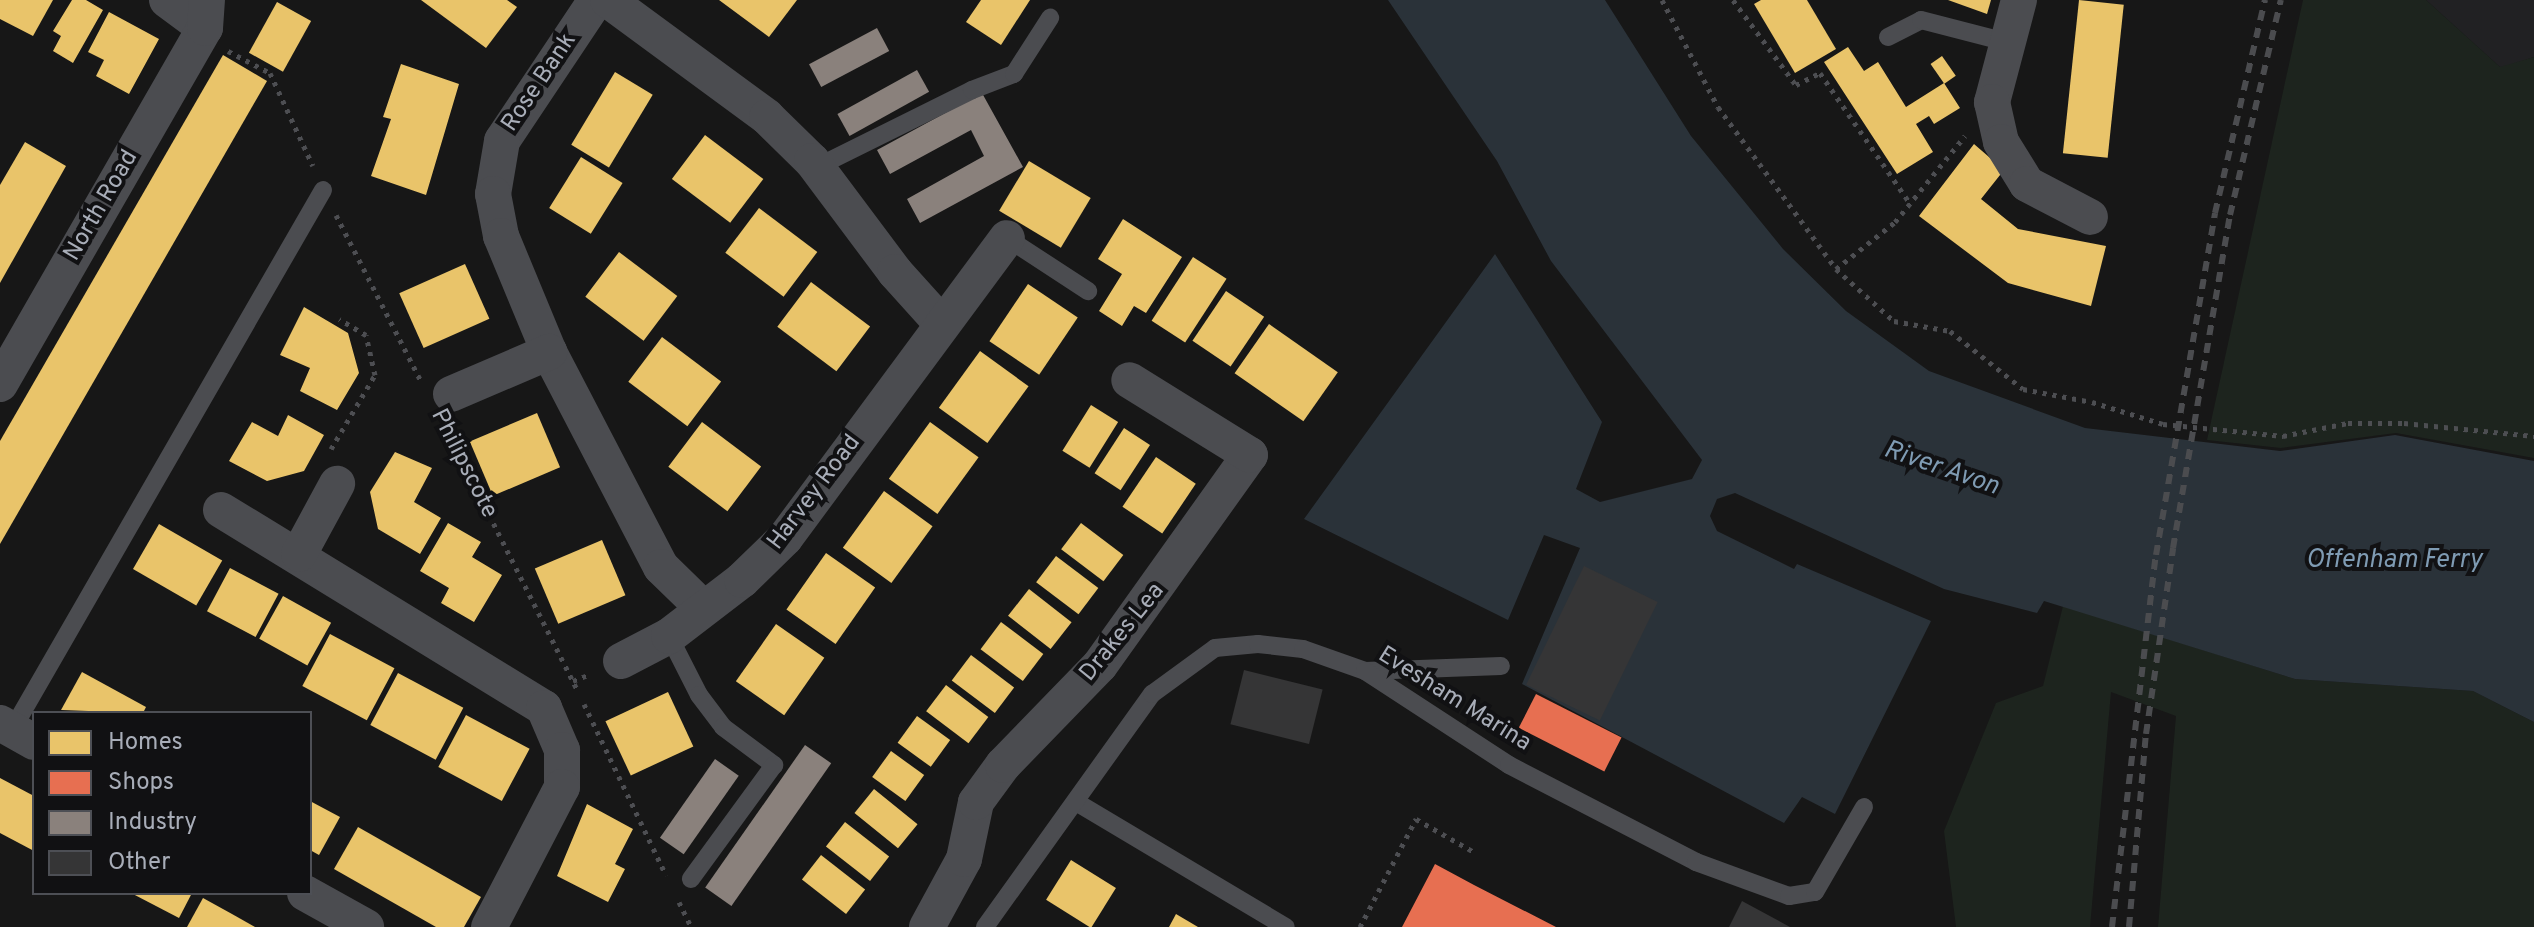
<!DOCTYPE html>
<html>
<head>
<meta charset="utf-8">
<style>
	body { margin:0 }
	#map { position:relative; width:2534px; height:927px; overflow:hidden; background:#171717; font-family:Overpass,sans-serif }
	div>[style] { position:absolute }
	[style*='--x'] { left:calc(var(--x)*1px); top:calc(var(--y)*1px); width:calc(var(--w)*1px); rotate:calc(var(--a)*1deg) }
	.built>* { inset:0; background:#212123 }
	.green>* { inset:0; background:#1d241e }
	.water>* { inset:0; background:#2a3239 }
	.homes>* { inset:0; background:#e9c46a; transform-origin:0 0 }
	.shops>* { inset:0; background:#e76f51; transform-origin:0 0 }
	.industry>* { inset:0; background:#8a817c; transform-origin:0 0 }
	.building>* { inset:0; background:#353536; transform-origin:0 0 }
	.path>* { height:5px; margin-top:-2.5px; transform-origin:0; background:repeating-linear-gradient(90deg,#4d4e52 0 4px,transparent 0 10px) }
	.lane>* { height:18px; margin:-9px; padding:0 9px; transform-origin:9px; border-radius:9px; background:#4b4c50 }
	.street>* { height:36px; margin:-18px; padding:0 18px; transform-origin:18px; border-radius:18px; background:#4b4c50 }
	.rail>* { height:6px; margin-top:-3px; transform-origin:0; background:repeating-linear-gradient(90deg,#4b4c4f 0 10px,transparent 0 18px) }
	span { translate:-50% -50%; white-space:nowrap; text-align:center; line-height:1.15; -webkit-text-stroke:8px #111113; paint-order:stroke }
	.street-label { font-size:24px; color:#a8adb8 }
	.water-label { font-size:26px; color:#7f9bb3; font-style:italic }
	.legend { position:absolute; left:32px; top:711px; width:280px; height:184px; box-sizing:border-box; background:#111113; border:2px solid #4d4f55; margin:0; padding:10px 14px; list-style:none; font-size:24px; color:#a8adb8 }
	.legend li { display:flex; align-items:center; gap:16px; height:40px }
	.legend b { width:40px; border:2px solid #4d4f55 }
</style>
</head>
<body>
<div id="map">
	<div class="built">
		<i style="clip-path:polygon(2426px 0,2534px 0,2534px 57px,2501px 68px)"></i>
	</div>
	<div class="green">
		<i style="clip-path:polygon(2303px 0,2426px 0,2500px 67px,2534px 57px,2534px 458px,2396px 433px,2281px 448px,2207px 440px)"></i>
		<i style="clip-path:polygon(2063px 606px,2295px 679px,2473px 691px,2534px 722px,2534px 927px,2158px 927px,2176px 716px,2111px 692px,2090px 927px,1956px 927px,1944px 831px,1996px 703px,2043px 686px)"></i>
	</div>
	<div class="water">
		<i style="clip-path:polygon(1388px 0,1605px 0,1691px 136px,1783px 249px,1846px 311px,1929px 371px,2085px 428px,2280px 451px,2395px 435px,2534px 461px,2534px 722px,2473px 691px,2295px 679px,2044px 601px,2037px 613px,1944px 589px,1735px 493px,1717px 499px,1710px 516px,1717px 531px,1794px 569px,1797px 564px,1931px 621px,1835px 814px,1802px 797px,1784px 823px,1522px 684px,1580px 548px,1544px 535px,1508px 620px,1304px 519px,1495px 254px,1602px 422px,1576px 489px,1600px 502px,1692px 479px,1702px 460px,1551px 261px,1497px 161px)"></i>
	</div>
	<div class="homes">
		<i style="clip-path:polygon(0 0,53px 0,33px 36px,0 19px)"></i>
		<i style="clip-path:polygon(72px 0,86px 0,103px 10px,73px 63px,53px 51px,61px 36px,53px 31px)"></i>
		<i style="clip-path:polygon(421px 0,507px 0,517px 7px,486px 48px)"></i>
		<i style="clip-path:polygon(719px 0,797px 0,769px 37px)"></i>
		<i style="clip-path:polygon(981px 0,1030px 0,1001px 45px,966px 22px)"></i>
		<i style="clip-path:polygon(1761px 0,1807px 0,1836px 49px,1795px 73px,1754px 4px)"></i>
		<i style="clip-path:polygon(1948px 0,1991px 0,1987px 14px)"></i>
		<i style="left:2079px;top:0;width:45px;height:154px;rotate:6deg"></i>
		<i style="left:277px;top:2px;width:39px;height:58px;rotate:29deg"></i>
		<i style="clip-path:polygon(109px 12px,159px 39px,129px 94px,96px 76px,104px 60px,88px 52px)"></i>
		<i style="clip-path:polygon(1848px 47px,1864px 71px,1878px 62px,1906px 107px,1944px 83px,1960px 108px,1934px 124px,1929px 116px,1916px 124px,1933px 152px,1897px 174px,1824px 62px)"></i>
		<i style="clip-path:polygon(223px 55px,267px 81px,0 544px,0 441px)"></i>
		<i style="left:1942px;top:56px;width:24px;height:14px;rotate:55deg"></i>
		<i style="clip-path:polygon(401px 64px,459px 84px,426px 195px,371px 176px,391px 119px,383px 117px)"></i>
		<i style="left:615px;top:72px;width:44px;height:85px;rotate:31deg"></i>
		<i style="left:705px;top:135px;width:73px;height:55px;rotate:37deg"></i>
		<i style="clip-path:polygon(25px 142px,66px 166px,0 283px,0 185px)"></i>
		<i style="clip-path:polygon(1974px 144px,2004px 170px,1981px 199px,2018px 229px,2106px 246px,2091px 306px,2008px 283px,1919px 216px)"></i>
		<i style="left:581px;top:157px;width:49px;height:60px;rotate:32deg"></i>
		<i style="left:1029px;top:161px;width:72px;height:58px;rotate:31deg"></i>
		<i style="left:759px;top:208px;width:73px;height:56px;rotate:37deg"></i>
		<i style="clip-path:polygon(1123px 219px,1182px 257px,1146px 313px,1134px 306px,1122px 326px,1099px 311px,1122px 274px,1098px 259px)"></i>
		<i style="left:619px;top:252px;width:73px;height:56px;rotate:37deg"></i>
		<i style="left:1193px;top:257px;width:40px;height:76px;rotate:33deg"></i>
		<i style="left:465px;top:264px;width:60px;height:72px;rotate:66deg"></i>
		<i style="left:811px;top:282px;width:74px;height:56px;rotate:37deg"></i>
		<i style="left:1028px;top:284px;width:60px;height:69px;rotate:34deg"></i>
		<i style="left:1226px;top:291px;width:46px;height:60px;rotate:34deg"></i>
		<i style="clip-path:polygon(304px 307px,348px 333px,359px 373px,337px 410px,300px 391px,310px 368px,280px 355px)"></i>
		<i style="left:1269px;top:324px;width:84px;height:60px;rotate:35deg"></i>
		<i style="left:662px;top:337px;width:74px;height:56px;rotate:37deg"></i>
		<i style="left:980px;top:351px;width:60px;height:70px;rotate:36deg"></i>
		<i style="left:1091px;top:405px;width:32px;height:54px;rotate:32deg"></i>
		<i style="left:537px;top:413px;width:59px;height:73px;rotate:67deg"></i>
		<i style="clip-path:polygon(288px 415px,324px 435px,304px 471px,267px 481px,229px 461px,252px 422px,278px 436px)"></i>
		<i style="left:702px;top:422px;width:74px;height:56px;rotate:37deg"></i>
		<i style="left:930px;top:422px;width:60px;height:70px;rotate:36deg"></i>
		<i style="left:1124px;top:428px;width:31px;height:54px;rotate:33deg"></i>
		<i style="clip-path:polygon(395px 452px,432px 468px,414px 502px,441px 518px,420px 554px,378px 529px,370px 492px)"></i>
		<i style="left:1156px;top:457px;width:48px;height:60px;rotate:34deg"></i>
		<i style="left:884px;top:491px;width:60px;height:70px;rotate:36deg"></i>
		<i style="clip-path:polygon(448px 523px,481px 542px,472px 557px,502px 575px,474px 622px,441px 603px,449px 588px,420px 571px)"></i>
		<i style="left:1081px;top:523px;width:53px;height:33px;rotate:37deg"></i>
		<i style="left:159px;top:524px;width:73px;height:52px;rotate:30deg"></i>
		<i style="left:602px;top:540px;width:60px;height:73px;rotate:67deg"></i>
		<i style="left:826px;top:553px;width:60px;height:69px;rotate:35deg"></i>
		<i style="left:1056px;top:556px;width:53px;height:33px;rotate:37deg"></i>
		<i style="left:230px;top:568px;width:55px;height:49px;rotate:28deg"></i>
		<i style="left:1029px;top:589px;width:54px;height:34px;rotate:38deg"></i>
		<i style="left:283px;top:596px;width:55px;height:49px;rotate:29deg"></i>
		<i style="left:1001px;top:622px;width:53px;height:34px;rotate:37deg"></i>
		<i style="left:776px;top:624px;width:59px;height:70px;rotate:35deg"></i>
		<i style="left:330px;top:634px;width:73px;height:59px;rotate:28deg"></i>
		<i style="left:971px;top:655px;width:54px;height:32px;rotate:37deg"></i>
		<i style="clip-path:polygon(82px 672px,146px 707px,143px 713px,61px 710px)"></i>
		<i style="left:398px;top:673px;width:74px;height:59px;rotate:28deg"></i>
		<i style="left:946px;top:685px;width:53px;height:33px;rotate:37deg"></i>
		<i style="left:668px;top:692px;width:60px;height:69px;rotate:65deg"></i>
		<i style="left:466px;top:715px;width:72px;height:59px;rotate:28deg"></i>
		<i style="left:917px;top:716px;width:41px;height:33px;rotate:36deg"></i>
		<i style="left:891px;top:751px;width:41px;height:32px;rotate:36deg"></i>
		<i style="clip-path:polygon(0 778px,34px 796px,34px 851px,0 833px)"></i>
		<i style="left:874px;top:789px;width:56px;height:31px;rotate:39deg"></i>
		<i style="clip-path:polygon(310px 801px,340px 817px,319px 855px,310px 850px)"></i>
		<i style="clip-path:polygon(587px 804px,633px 829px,615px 864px,625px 869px,608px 902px,557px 876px)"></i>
		<i style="left:845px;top:822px;width:56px;height:31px;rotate:38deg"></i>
		<i style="clip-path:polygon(358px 827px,481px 897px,464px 927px,436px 927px,334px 869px)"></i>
		<i style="left:821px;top:855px;width:56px;height:31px;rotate:38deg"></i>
		<i style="left:1071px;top:860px;width:53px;height:47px;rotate:32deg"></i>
		<i style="clip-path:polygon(131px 893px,192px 893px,179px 918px)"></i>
		<i style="clip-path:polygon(203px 898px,232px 914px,255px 927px,187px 927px)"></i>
		<i style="clip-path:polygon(1176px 914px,1198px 927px,1169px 927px)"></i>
	</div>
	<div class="shops">
		<i style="left:1536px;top:694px;width:96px;height:38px;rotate:27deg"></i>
		<i style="clip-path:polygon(1435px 864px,1474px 885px,1556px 927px,1402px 927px)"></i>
	</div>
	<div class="industry">
		<i style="left:877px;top:28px;width:26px;height:77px;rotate:62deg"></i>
		<i style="left:917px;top:70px;width:25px;height:91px;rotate:61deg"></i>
		<i style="clip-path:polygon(982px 93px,1023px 167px,920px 223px,907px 199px,984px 156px,971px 130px,890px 174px,877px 150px)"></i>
		<i style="left:805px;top:745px;width:32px;height:174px;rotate:35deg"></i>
		<i style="left:715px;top:759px;width:29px;height:96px;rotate:35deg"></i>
	</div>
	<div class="building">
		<i style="left:1584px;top:566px;width:82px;height:132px;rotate:26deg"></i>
		<i style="left:1244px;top:670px;width:81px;height:56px;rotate:14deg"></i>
		<i style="clip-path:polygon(1742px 901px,1790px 927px,1729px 927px)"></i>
	</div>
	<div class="path">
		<i style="--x:1662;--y:0;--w:121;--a:62.4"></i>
		<i style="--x:1718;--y:107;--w:200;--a:53.9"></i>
		<i style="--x:1836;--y:269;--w:78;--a:41.9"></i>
		<i style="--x:1894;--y:321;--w:57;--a:10.1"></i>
		<i style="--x:1950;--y:331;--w:93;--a:38.5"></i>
		<i style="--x:2023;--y:389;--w:70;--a:10.7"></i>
		<i style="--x:2092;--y:402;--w:74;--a:17.2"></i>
		<i style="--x:2163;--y:424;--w:121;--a:5.7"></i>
		<i style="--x:2283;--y:436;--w:66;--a:-11.3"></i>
		<i style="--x:2348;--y:423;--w:56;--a:0"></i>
		<i style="--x:2404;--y:423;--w:131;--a:5.7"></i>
		<i style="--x:1733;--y:0;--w:106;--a:53.5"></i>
		<i style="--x:1796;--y:85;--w:27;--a:-27"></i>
		<i style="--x:1820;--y:73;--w:160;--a:55.4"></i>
		<i style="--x:228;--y:51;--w:47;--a:27.6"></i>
		<i style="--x:270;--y:73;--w:102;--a:65.2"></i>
		<i style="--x:336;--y:215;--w:186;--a:62.9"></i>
		<i style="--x:1836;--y:269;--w:75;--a:-38.5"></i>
		<i style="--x:1895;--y:222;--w:111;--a:-50.9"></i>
		<i style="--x:444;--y:425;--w:298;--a:63.3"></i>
		<i style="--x:331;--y:449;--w:86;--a:-59.3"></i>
		<i style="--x:375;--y:375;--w:41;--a:-102.7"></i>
		<i style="--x:366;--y:335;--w:31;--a:-149"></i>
		<i style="--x:573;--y:681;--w:18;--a:-22"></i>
		<i style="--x:584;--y:704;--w:190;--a:64.4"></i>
		<i style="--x:679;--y:902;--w:28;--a:64"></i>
		<i style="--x:1360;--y:927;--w:122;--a:-62.6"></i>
		<i style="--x:1416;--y:819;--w:67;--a:29.6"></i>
	</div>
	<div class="lane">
		<i style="--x:1888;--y:37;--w:37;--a:-27"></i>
		<i style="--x:1921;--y:20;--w:88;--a:14.5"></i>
		<i style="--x:817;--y:167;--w:173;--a:-26.4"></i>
		<i style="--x:972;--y:90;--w:45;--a:-20.9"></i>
		<i style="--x:1014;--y:74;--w:67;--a:-57.3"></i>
		<i style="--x:1007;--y:238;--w:97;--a:33.2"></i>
		<i style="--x:669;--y:636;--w:66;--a:63"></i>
		<i style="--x:699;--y:695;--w:40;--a:53"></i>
		<i style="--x:723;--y:727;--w:64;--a:36.7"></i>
		<i style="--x:774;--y:765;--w:141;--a:126.1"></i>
		<i style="--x:1365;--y:671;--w:136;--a:-2.1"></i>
		<i style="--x:12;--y:730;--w:623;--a:-60.06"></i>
		<i style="--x:1076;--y:802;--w:244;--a:30.8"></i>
		<i style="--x:985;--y:927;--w:287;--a:-54.4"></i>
		<i style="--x:1152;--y:694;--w:78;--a:-36.1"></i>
		<i style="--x:1215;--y:648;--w:43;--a:-5.3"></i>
		<i style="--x:1258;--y:644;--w:45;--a:6.3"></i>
		<i style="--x:1303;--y:649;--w:66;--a:19.5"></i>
		<i style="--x:1365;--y:671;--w:172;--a:33.1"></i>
		<i style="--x:1509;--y:765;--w:211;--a:27.4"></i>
		<i style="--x:1696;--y:862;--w:99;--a:20.1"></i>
		<i style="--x:1789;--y:896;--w:26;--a:-9"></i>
		<i style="--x:1815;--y:892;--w:98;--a:-60"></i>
	</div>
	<div class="street">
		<i style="--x:167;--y:0;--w:47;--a:36.4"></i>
		<i style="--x:596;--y:0;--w:169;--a:123.7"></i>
		<i style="--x:502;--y:141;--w:54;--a:99.6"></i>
		<i style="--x:493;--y:194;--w:43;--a:79.2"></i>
		<i style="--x:501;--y:236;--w:126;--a:67.5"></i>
		<i style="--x:549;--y:352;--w:242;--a:62.5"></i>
		<i style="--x:661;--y:567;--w:59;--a:44.3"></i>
		<i style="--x:608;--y:0;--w:197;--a:36.3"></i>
		<i style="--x:767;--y:117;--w:63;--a:44.4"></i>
		<i style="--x:812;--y:161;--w:139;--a:53.2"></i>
		<i style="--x:895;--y:272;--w:67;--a:48"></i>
		<i style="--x:2019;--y:0;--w:106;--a:104.8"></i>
		<i style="--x:1992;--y:102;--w:41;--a:77.3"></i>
		<i style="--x:2001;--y:142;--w:49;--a:58.2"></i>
		<i style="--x:2027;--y:184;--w:71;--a:27.6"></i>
		<i style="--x:0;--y:384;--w:411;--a:-60.1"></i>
		<i style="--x:205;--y:28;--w:28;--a:-86"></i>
		<i style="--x:451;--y:394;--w:107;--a:-23.2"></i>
		<i style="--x:221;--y:510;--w:379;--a:31.5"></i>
		<i style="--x:544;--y:708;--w:46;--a:66.8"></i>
		<i style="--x:562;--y:750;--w:37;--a:90"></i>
		<i style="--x:562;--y:787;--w:158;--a:117.5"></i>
		<i style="--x:299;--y:554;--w:80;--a:-61.5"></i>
		<i style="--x:621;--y:661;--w:54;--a:-27.5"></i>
		<i style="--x:669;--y:636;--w:92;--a:-37.5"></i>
		<i style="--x:742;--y:580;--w:60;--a:-44.3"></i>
		<i style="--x:785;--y:538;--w:373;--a:-53.5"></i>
		<i style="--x:0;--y:723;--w:39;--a:29"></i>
		<i style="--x:305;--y:893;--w:70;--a:29.1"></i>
		<i style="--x:927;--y:927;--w:77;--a:-61.4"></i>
		<i style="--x:964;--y:859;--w:58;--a:-78.1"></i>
		<i style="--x:976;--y:802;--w:46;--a:-53.9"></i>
		<i style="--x:1003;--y:765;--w:139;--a:-45.9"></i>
		<i style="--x:1100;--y:665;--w:258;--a:-54.5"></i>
		<i style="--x:1250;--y:455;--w:142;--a:-148.2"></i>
	</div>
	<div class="rail">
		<i style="--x:2112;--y:927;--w:375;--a:-83.3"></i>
		<i style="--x:2156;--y:555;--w:347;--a:-80.2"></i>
		<i style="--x:2215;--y:213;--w:219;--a:-76.8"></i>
		<i style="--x:2129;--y:927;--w:194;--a:-85"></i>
		<i style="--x:2146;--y:734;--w:188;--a:-81.7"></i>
		<i style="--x:2173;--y:548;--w:338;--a:-80.3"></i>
		<i style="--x:2230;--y:215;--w:221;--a:-76.7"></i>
	</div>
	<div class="street-label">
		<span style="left:540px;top:83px;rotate:-56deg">Rose Bank</span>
		<span style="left:102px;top:206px;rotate:-60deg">North Road</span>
		<span style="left:463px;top:464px;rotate:63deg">Philipscote</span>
		<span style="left:815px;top:493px;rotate:-53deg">Harvey Road</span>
		<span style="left:1123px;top:633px;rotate:-51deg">Drakes Lea</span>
		<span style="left:1454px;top:700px;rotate:32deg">Evesham Marina</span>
	</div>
	<div class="water-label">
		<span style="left:1941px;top:469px;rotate:19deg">River Avon</span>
		<span style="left:2394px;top:561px">Offenham Ferry</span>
	</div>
	<ul class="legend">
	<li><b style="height:22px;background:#e9c46a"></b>Homes</li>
	<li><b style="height:22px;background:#e76f51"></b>Shops</li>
	<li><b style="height:22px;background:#8a817c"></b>Industry</li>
	<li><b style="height:22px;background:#353536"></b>Other</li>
	</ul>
</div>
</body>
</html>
